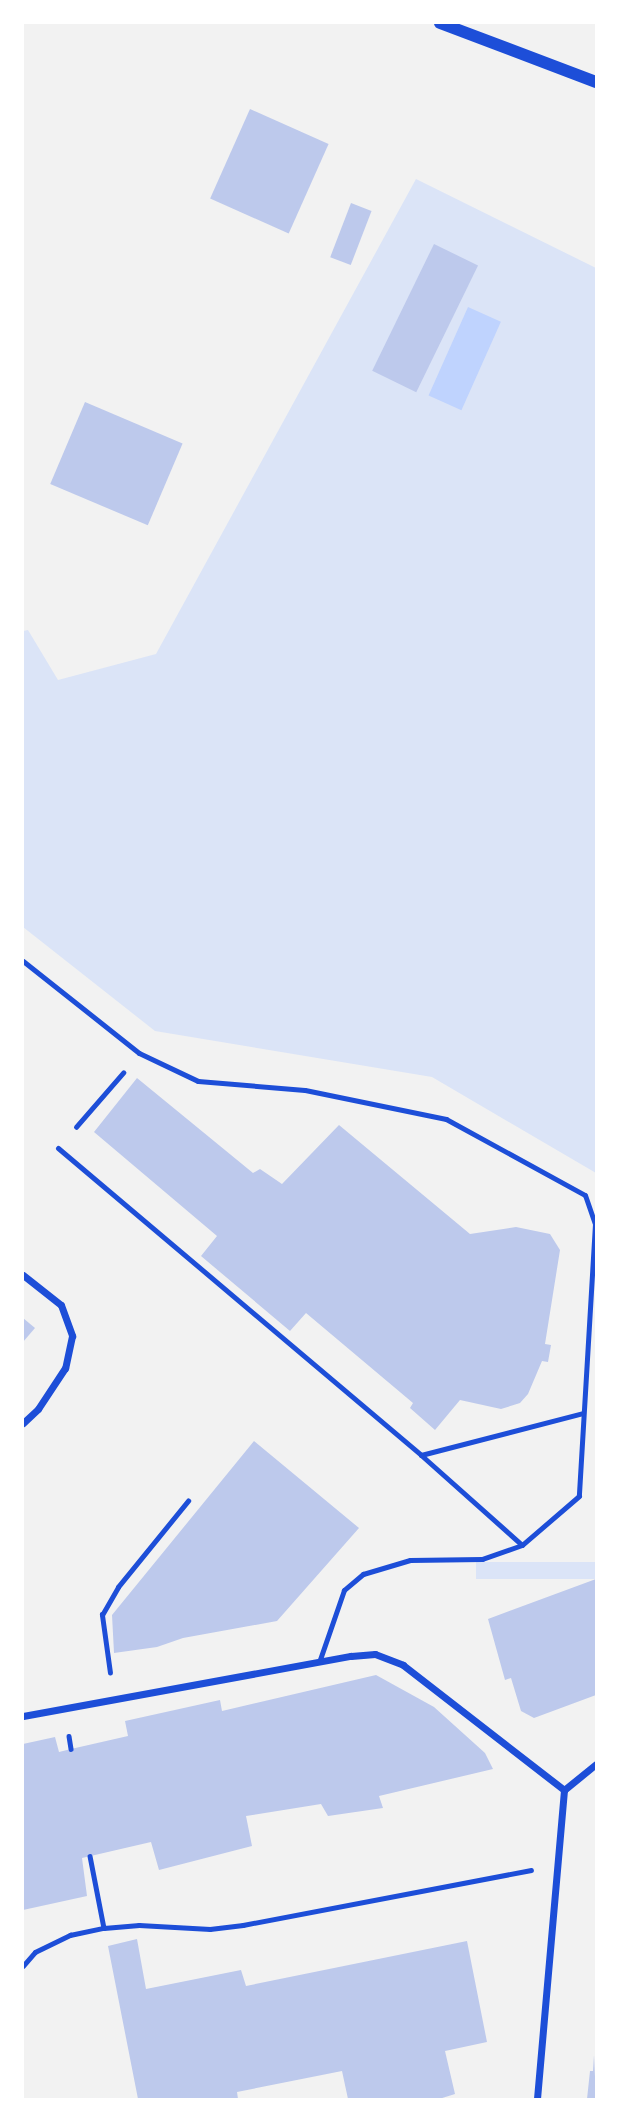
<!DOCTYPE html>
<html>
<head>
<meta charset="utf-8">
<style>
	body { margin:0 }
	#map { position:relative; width:619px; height:2122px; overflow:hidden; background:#f2f2f2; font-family:"Sofia Sans Condensed",sans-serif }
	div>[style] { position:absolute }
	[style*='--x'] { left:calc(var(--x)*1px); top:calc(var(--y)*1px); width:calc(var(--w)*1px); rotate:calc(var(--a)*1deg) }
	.green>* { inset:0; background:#dbe4f7; transform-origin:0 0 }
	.water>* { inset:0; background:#bfd3fe; transform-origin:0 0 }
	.building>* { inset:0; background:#bdc9ec; transform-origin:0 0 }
	.path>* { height:4.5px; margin:-2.25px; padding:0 2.25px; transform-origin:2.25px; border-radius:2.25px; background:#1d4ed8 }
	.service>* { height:5px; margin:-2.5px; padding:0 2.5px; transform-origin:2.5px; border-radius:2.5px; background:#1d4ed8 }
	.minor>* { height:7px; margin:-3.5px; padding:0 3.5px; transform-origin:3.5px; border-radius:3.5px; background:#1d4ed8 }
	.tertiary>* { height:12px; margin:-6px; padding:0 6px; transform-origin:6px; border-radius:6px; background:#1d4ed8 }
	span { translate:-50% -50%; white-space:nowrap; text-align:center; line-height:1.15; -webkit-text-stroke:5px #fff; paint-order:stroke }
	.frame { position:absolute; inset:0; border:24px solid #fff; pointer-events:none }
</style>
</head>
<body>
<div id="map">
	<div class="green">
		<i style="clip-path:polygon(416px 179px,596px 268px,596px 1173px,432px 1077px,155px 1031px,23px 927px,23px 631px,28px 630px,58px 680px,156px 654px)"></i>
		<i style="left:596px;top:1562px;width:17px;height:120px;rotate:90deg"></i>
	</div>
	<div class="water">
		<i style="left:468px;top:307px;width:36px;height:97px;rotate:24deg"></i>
	</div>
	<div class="building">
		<i style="left:250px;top:109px;width:86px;height:98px;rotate:24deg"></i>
		<i style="left:351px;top:203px;width:22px;height:58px;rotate:21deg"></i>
		<i style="left:434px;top:244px;width:49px;height:141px;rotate:26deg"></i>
		<i style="left:85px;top:402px;width:106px;height:89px;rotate:23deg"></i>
		<i style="clip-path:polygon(137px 1078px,253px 1173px,260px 1169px,282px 1184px,339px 1125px,470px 1234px,516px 1227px,550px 1234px,560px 1250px,545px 1344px,551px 1345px,548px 1362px,542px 1361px,528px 1394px,520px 1403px,501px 1409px,460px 1400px,435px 1430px,410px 1408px,413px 1403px,306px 1313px,290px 1331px,201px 1256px,217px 1236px,94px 1132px)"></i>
		<i style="clip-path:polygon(23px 1318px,35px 1328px,23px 1342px)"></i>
		<i style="clip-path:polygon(254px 1441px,359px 1528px,277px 1621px,183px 1638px,157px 1647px,114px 1653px,112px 1615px)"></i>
		<i style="clip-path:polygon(596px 1579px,596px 1695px,534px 1718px,521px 1711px,511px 1678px,505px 1680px,488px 1619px)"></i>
		<i style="clip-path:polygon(376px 1675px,434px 1707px,485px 1753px,493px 1769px,379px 1796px,383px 1808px,328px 1816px,321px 1804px,246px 1816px,252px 1846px,159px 1870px,151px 1842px,82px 1858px,87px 1896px,23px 1910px,23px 1744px,55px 1737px,59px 1752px,71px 1749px,128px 1736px,125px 1721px,220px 1700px,222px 1711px)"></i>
		<i style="clip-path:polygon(137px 1939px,146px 1989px,241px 1970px,246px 1986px,467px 1941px,487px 2042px,445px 2051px,455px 2094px,439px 2099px,348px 2099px,342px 2071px,237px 2092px,238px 2099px,138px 2099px,108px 1946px)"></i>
		<i style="clip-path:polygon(594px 2055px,596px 2099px,587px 2099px,590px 2071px,593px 2071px)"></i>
	</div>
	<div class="path">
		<i style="--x:76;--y:1127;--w:72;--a:-49"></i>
		<i style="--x:110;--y:1673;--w:59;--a:-97.9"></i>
		<i style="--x:102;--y:1615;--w:32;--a:-60"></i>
		<i style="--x:118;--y:1587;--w:111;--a:-50.9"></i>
		<i style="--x:69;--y:1736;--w:13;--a:81"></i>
		<i style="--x:90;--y:1856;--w:73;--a:79"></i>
		<i style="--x:23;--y:1966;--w:18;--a:-49"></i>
		<i style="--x:35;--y:1952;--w:39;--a:-26"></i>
		<i style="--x:70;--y:1935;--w:35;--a:-12"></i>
		<i style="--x:104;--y:1928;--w:35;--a:-5"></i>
		<i style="--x:139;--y:1925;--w:71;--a:3.2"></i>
		<i style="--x:210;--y:1929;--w:33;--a:-7"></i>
		<i style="--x:243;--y:1925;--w:293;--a:-10.8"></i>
	</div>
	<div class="service">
		<i style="--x:23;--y:961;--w:148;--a:38.4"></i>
		<i style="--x:139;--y:1053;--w:65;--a:25.4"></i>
		<i style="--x:198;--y:1081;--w:107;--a:4.8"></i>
		<i style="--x:305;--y:1090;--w:144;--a:11.6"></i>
		<i style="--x:446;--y:1119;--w:158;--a:28.7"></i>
		<i style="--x:585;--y:1195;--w:31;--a:71"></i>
		<i style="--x:595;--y:1224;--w:272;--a:93.4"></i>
		<i style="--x:579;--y:1496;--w:75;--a:139.3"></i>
		<i style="--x:522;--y:1545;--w:42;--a:160.7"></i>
		<i style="--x:482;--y:1559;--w:72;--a:179.2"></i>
		<i style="--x:410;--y:1560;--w:49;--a:163.4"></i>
		<i style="--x:363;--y:1574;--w:25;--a:140"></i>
		<i style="--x:344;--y:1590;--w:76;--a:109.1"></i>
		<i style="--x:58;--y:1148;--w:475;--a:40.2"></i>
		<i style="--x:421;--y:1455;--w:167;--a:-14.5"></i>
		<i style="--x:421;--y:1455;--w:135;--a:41.7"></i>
	</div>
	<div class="minor">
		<i style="--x:23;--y:1275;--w:48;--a:38.3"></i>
		<i style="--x:61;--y:1305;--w:33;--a:70"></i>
		<i style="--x:72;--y:1336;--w:33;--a:102"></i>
		<i style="--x:65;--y:1368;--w:49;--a:123.4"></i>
		<i style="--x:38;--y:1409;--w:21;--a:137"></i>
		<i style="--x:23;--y:1716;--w:333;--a:-10.4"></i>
		<i style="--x:351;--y:1656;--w:24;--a:-5"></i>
		<i style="--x:375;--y:1654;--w:30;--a:21"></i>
		<i style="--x:403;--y:1665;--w:204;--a:37.8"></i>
		<i style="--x:564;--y:1790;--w:310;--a:95"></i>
		<i style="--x:564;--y:1790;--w:41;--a:-39.1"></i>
	</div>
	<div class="tertiary">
		<i style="--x:440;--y:23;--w:167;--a:20.7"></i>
	</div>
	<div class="frame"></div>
</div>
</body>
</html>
